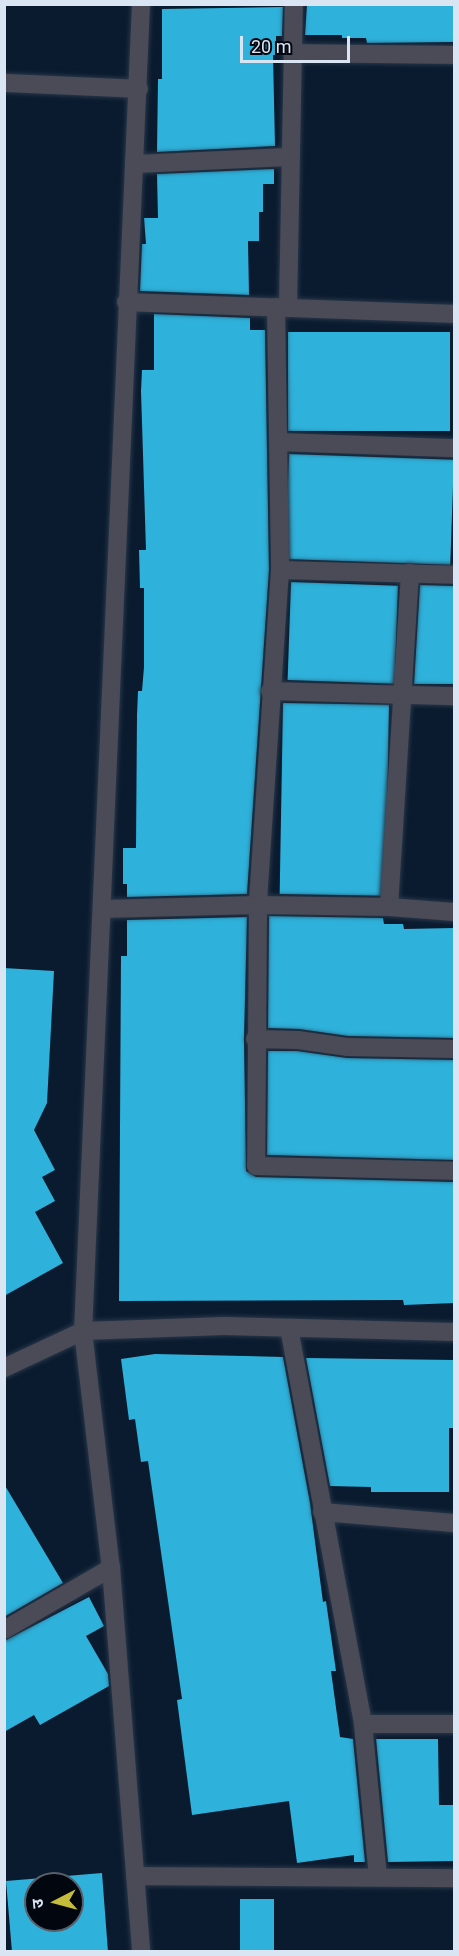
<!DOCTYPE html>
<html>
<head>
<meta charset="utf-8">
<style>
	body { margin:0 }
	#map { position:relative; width:459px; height:1956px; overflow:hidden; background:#0b1b2f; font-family:Roboto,"Noto Sans Devanagari",sans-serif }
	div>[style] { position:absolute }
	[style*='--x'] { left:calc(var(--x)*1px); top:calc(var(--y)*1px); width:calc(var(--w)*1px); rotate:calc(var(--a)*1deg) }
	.building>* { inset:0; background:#2eb1da; transform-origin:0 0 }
	.roads { filter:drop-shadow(0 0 2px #28374a) drop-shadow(0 0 2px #28374a) }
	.minor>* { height:18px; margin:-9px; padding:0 9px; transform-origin:9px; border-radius:9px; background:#4a4b57 }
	span { translate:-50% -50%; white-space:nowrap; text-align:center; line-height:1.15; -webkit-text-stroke:6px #02060e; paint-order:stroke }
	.frame { position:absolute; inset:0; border:6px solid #dae5f3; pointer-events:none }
	.north { position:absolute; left:24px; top:1872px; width:60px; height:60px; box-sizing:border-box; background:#02060e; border:2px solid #585f6a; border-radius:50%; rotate:264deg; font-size:16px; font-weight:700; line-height:24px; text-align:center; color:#dae5f3 }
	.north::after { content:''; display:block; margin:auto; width:21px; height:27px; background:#c6bc3c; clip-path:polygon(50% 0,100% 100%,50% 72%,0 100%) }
	.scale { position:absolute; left:240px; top:36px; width:110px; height:27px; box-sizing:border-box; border:3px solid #dae5f3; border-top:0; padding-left:8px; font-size:18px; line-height:21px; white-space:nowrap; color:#dae5f3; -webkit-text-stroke:4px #02060e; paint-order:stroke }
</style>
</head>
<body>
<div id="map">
	<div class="building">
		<i style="clip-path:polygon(307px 4px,454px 4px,454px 42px,367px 43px,366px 38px,342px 38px,342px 35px,305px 35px)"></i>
		<i style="clip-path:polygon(283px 7px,282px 36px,276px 36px,276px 55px,273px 55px,275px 146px,157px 152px,158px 79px,162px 79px,162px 9px)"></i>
		<i style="clip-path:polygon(274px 169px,274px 184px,263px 184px,263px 212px,259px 212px,259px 241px,248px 241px,249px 295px,140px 291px,142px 244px,146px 244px,144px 218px,158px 218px,157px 174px)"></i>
		<i style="clip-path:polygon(154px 314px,250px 318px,250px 330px,265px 330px,269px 570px,247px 894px,127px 897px,127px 884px,123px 884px,123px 848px,136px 848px,137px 715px,138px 691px,142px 691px,144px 667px,144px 588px,140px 588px,139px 550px,146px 550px,141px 391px,142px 370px,154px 370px)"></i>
		<i style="left:288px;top:332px;width:162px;height:99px"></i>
		<i style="left:289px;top:454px;width:165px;height:105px;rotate:2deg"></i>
		<i style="left:291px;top:582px;width:107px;height:98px;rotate:2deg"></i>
		<i style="clip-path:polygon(420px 585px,454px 586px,454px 684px,414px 684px)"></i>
		<i style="left:283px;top:703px;width:106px;height:191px;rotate:1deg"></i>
		<i style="clip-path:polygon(269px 916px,383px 918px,384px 924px,403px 924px,404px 929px,454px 928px,454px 1038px,348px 1036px,299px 1029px,268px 1028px)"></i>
		<i style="clip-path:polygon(247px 917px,244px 1039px,246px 1171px,256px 1177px,454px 1182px,454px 1303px,404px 1305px,403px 1300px,119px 1301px,121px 956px,127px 956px,127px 920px)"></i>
		<i style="clip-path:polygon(4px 968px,54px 971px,47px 1103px,34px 1130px,55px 1170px,42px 1177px,55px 1201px,35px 1212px,63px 1263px,4px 1296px)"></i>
		<i style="clip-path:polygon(268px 1051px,297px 1051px,347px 1058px,454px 1060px,454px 1160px,267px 1155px)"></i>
		<i style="clip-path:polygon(155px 1354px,283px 1357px,310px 1503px,323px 1602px,326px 1601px,336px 1671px,331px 1671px,340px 1737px,353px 1739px,365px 1862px,354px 1862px,354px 1855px,297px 1863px,289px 1801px,192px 1815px,177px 1700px,182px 1699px,148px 1461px,141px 1462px,135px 1419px,129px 1420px,121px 1359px)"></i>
		<i style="clip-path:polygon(306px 1358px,454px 1360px,454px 1428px,449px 1428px,449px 1492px,371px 1492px,371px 1487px,330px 1486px)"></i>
		<i style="clip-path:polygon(4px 1484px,63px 1583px,4px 1617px)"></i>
		<i style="clip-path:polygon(89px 1597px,104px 1626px,86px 1636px,108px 1674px,109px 1686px,40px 1725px,34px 1715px,4px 1732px,4px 1641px)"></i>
		<i style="clip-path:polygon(376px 1739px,438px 1739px,439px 1805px,454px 1805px,454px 1861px,388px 1862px)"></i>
		<i style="clip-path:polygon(evenodd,102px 1873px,108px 1952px,12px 1952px,6px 1881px,102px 1873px,36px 1884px,72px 1884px,72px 1920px,36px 1920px,36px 1884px)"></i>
		<i style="left:240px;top:1899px;width:34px;height:53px"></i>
	</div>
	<div class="roads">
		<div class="minor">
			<i style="--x:141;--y:4;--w:1328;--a:92.5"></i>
			<i style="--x:83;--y:1331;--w:239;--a:83.3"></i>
			<i style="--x:111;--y:1568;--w:385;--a:85.5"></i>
			<i style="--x:292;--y:53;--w:162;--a:0.7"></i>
			<i style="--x:4;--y:83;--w:135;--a:2.5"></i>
			<i style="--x:134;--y:164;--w:156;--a:-2.6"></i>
			<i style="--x:126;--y:302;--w:328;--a:2.1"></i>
			<i style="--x:276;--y:307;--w:263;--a:89.1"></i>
			<i style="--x:280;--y:570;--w:336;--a:93.8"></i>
			<i style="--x:258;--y:905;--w:261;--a:90.4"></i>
			<i style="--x:256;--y:1166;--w:198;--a:1.4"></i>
			<i style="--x:288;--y:307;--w:303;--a:-88.9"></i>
			<i style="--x:280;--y:442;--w:174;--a:2"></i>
			<i style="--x:280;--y:570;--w:174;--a:1.6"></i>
			<i style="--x:270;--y:691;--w:184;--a:1.6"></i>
			<i style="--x:389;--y:907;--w:335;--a:-86.4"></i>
			<i style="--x:102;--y:909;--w:156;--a:-1.5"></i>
			<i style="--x:258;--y:905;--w:131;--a:0.9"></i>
			<i style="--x:389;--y:907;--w:65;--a:4.4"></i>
			<i style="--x:255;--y:1039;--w:43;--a:1.3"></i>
			<i style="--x:298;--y:1040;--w:49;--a:8.1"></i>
			<i style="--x:347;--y:1047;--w:107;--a:1.1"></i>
			<i style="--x:289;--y:1328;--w:403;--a:79.4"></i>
			<i style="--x:363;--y:1724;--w:154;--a:84.4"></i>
			<i style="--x:4;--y:1368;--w:87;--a:-25.1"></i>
			<i style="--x:83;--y:1331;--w:141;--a:-2"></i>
			<i style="--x:224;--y:1326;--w:230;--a:1.5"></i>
			<i style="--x:322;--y:1512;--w:132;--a:4.8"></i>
			<i style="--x:4;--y:1630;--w:124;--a:-30.1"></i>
			<i style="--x:363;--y:1724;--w:91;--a:0"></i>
			<i style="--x:135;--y:1876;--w:319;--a:0.4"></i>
		</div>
	</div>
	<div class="frame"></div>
	<div class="north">उ</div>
	<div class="scale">20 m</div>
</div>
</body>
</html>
